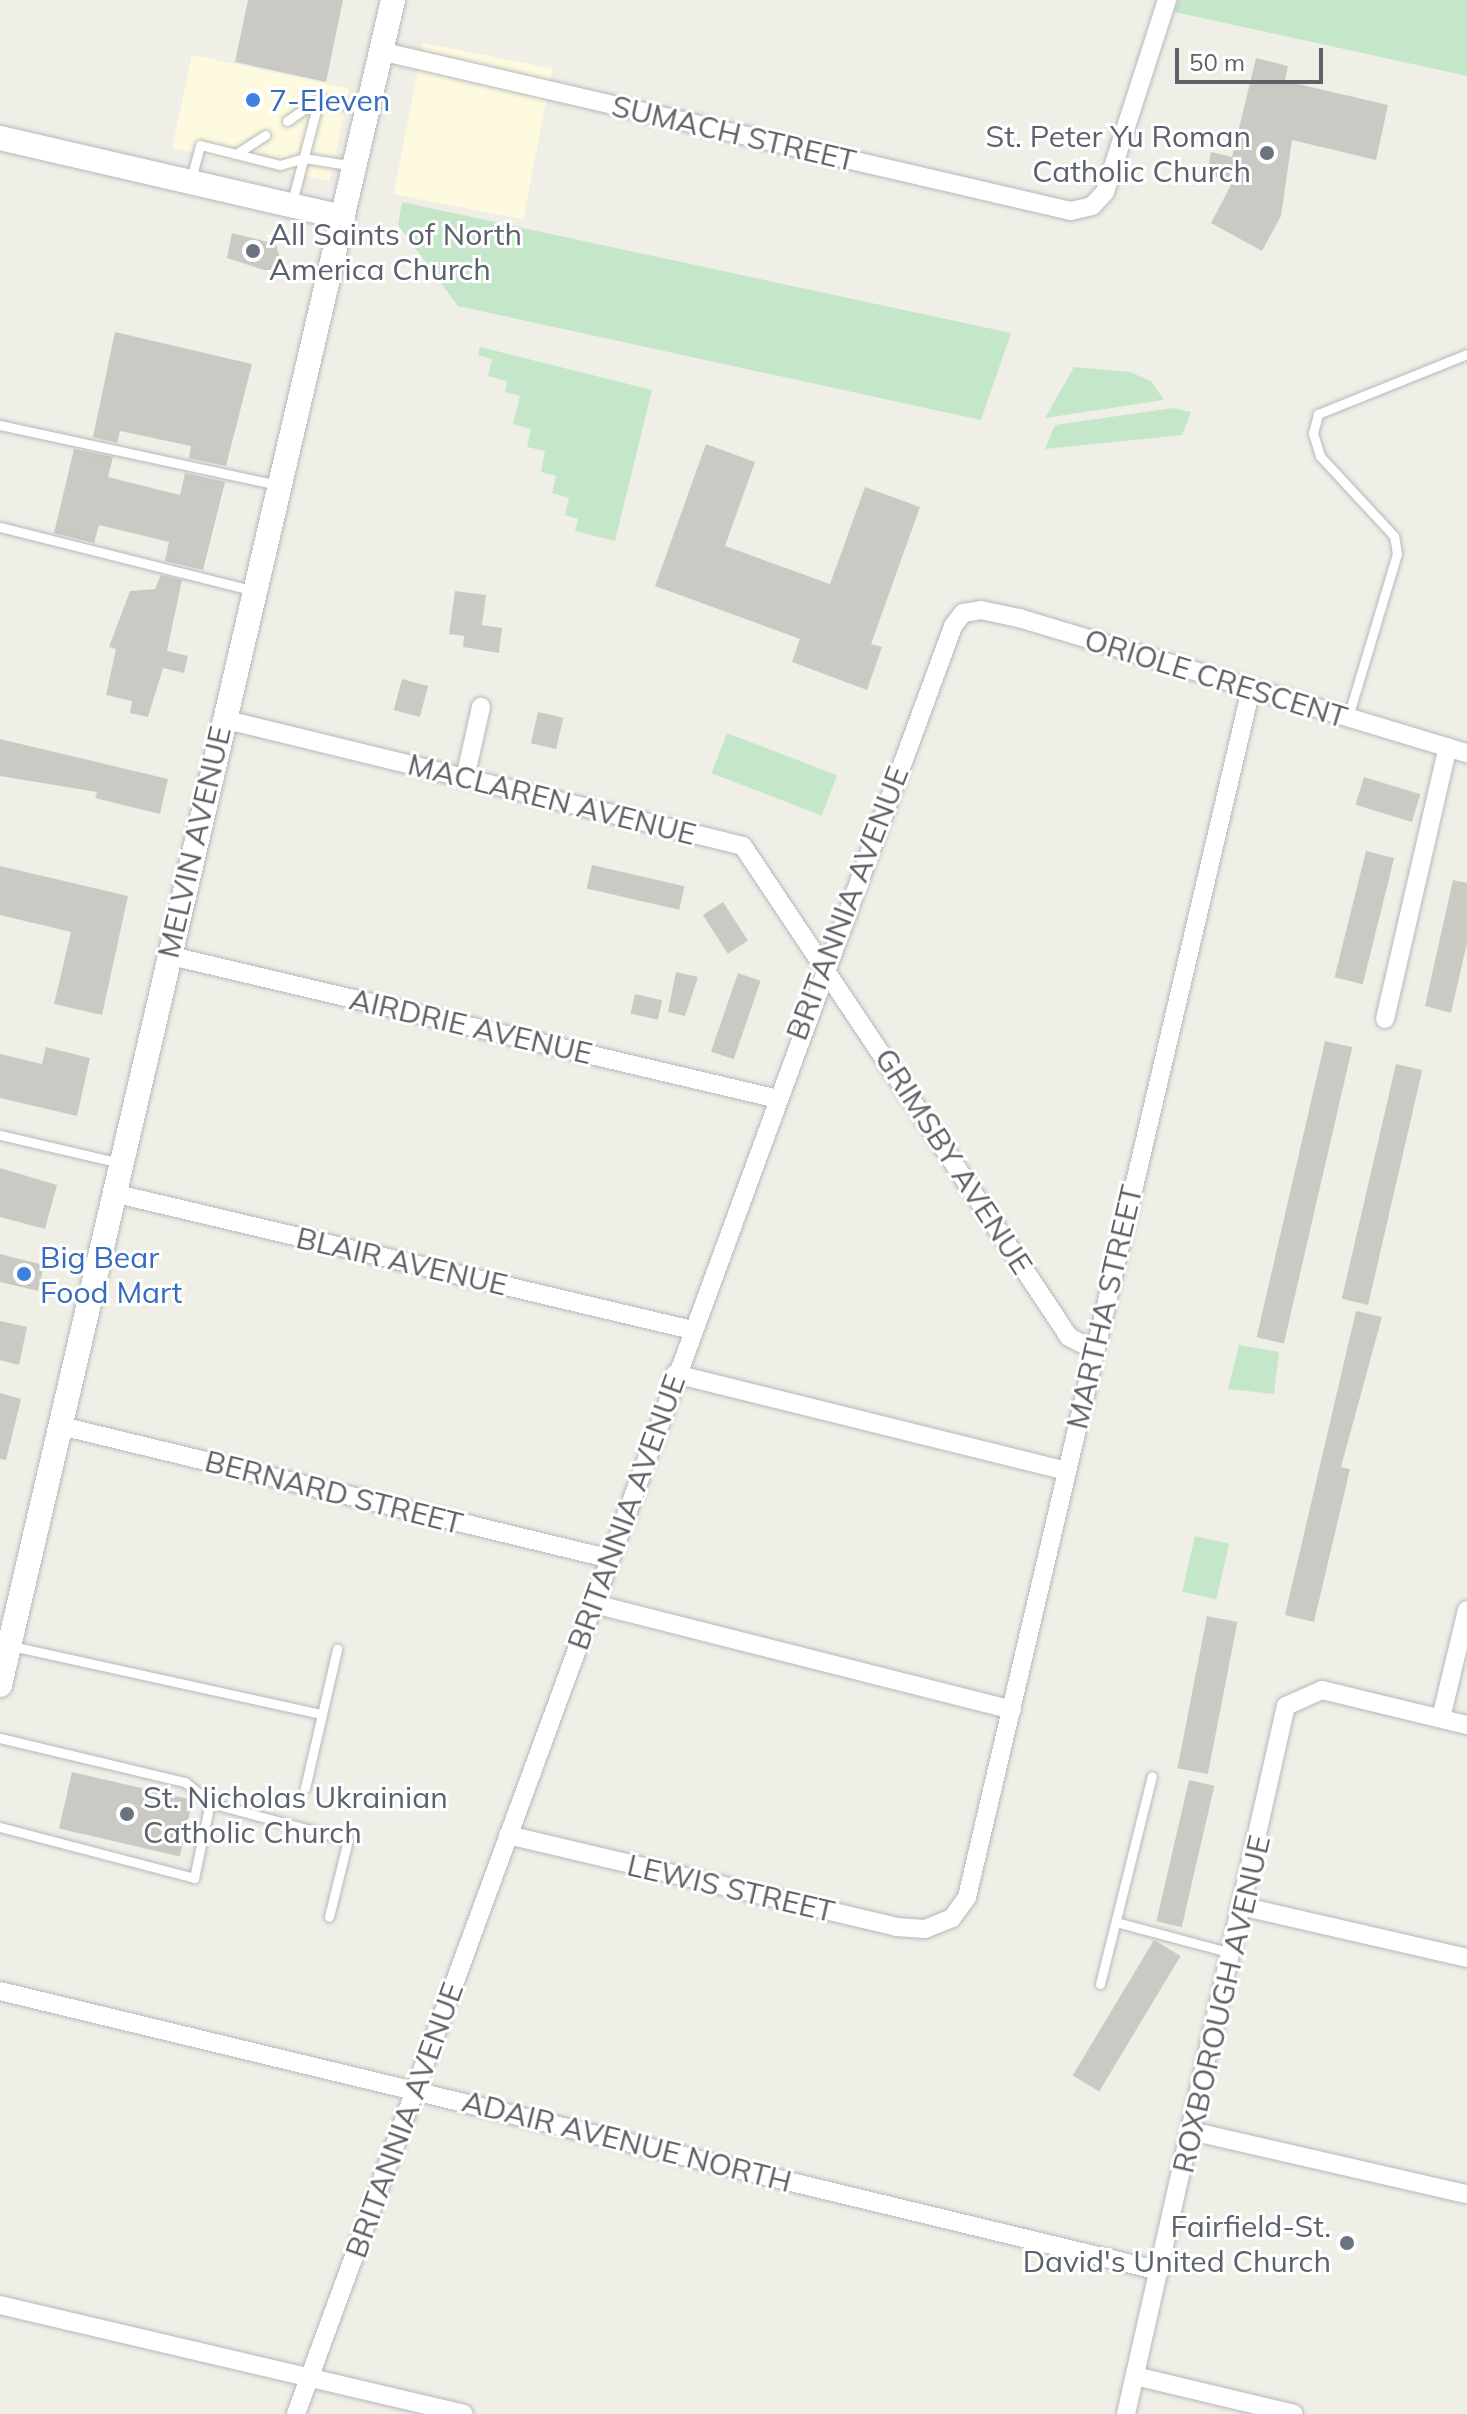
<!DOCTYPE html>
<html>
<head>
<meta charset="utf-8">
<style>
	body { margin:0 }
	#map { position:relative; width:1467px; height:2414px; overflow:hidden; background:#f0efe7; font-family:Mulish,sans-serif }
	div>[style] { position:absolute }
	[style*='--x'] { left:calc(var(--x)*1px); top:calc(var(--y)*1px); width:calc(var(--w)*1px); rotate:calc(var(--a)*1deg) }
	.commercial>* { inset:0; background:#fdfadf; transform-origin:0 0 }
	.green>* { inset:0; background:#c4e6c9; transform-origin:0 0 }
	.building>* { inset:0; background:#cbc9c4; transform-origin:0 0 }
	.roads { filter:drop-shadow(0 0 2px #b7b8bd) drop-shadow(0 0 2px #b7b8bd) }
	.lane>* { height:9px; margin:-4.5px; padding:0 4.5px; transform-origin:4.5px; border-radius:4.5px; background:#fff }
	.street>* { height:18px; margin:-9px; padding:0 9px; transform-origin:9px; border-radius:9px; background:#fff }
	.secondary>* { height:24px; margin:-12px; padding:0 12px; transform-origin:12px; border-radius:12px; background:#fff }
	.dots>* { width:22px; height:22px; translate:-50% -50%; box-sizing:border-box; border:4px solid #fff; border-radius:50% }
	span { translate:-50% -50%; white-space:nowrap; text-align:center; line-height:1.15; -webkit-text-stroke:6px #fff; paint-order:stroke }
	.shop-label { font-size:30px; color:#366cbe }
	.left { translate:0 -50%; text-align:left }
	.street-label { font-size:30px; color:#5e6166 }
	.worship-label { font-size:30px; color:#5b616d }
	.right { translate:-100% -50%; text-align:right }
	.scale { position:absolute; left:1175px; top:48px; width:148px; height:36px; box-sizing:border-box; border:4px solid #5e6166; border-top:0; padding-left:10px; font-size:24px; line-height:28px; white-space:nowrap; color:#5e6166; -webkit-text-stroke:6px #fff; paint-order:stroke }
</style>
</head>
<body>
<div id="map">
	<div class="commercial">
		<i style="left:423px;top:43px;width:132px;height:154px;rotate:11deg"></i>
		<i style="left:192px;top:55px;width:161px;height:95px;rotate:12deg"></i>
	</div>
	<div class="green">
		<i style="clip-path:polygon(1178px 0,1467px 0,1467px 76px,1175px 12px)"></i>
		<i style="clip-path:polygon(402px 202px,1011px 333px,981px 420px,458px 306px,398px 225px)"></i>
		<i style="clip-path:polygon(480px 347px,652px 390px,615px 541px,575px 531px,578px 519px,565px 515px,569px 498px,552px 493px,556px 476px,541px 472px,545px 451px,527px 447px,531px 429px,513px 424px,520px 396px,505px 392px,507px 381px,488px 376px,492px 359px,478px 355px)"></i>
		<i style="clip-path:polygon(1074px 367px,1130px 372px,1151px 381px,1164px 400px,1045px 418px)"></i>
		<i style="clip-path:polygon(1173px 408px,1191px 412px,1182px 435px,1045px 449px,1055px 425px)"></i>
		<i style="left:727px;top:733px;width:118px;height:43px;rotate:21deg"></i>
		<i style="clip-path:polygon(1239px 1345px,1279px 1352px,1274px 1394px,1228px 1389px)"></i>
		<i style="left:1195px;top:1536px;width:35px;height:57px;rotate:13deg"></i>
	</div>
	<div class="building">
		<i style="clip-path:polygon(248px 0,343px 0,326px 82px,235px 62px)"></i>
		<i style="clip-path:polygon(1256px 58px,1288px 66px,1285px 81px,1388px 105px,1376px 160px,1292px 140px,1281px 216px,1262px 251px,1211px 223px,1233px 181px,1207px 175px,1211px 152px,1232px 157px)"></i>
		<i style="clip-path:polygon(232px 233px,276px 244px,285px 277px,227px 258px)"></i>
		<i style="clip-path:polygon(115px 332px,252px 364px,226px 466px,189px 458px,191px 446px,120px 431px,117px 443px,93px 437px)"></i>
		<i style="clip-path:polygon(706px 444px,755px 462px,725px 546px,830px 584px,865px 487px,920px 507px,871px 644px,882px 647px,867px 690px,792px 662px,800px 639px,655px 586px)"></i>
		<i style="clip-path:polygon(74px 449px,113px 457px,108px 477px,180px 495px,185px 473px,225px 482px,203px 570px,165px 561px,169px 542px,99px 525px,94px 543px,54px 533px)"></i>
		<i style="clip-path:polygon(161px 575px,182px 580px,167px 651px,188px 656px,184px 673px,163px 668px,148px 717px,130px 713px,132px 701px,106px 695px,116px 649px,109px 647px,130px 591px,155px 589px)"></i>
		<i style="clip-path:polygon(455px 591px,486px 595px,482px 625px,502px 628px,499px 653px,463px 647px,464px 636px,449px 634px)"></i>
		<i style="left:402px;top:679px;width:27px;height:32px;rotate:15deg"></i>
		<i style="left:538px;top:712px;width:26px;height:32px;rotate:13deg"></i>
		<i style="clip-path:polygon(0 739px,168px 779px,160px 814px,95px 798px,97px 792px,0 776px)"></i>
		<i style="left:1364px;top:777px;width:59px;height:29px;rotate:17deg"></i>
		<i style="left:1366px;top:851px;width:29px;height:130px;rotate:14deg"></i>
		<i style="left:592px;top:865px;width:95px;height:24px;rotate:13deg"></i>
		<i style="clip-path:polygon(0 866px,128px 896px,102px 1015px,54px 1004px,71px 932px,0 915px)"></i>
		<i style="clip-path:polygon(1453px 880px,1467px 883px,1467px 943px,1451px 1013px,1425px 1006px)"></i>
		<i style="left:723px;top:902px;width:46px;height:24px;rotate:57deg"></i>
		<i style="clip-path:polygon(676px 972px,698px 977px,685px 1016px,668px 1012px)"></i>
		<i style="left:738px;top:973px;width:24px;height:83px;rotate:19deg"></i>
		<i style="left:635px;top:994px;width:28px;height:20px;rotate:13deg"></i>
		<i style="left:1325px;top:1041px;width:28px;height:304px;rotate:13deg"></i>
		<i style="clip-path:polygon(46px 1047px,90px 1058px,77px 1116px,0 1098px,0 1054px,42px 1064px)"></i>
		<i style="left:1396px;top:1064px;width:27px;height:241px;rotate:13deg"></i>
		<i style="clip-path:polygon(0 1168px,57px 1185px,45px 1229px,0 1217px)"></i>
		<i style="clip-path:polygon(0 1254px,44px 1265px,38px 1291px,0 1282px)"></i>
		<i style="clip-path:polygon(1356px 1311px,1382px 1317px,1341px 1467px,1350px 1469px,1314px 1622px,1285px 1615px)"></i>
		<i style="clip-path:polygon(0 1321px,27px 1327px,19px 1365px,0 1360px)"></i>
		<i style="clip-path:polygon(0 1393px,21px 1399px,6px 1460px,0 1459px)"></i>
		<i style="left:1207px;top:1616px;width:31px;height:155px;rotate:11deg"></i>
		<i style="left:72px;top:1772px;width:124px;height:58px;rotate:13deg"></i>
		<i style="left:1189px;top:1780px;width:26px;height:145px;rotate:13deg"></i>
		<i style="left:1154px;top:1940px;width:31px;height:158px;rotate:31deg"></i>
	</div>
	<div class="roads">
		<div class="lane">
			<i style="--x:287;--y:121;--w:39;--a:-35"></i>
			<i style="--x:236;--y:154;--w:35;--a:-33"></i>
			<i style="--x:191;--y:179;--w:35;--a:-75"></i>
			<i style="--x:200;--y:145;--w:82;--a:14"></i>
			<i style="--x:280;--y:165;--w:25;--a:-16"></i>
			<i style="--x:304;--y:158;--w:51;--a:9.1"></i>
			<i style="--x:292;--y:202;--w:106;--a:-75.3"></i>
			<i style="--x:319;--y:99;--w:46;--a:12.5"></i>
			<i style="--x:0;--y:425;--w:284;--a:12.2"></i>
			<i style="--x:0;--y:527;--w:262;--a:14.1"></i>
			<i style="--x:1348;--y:717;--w:170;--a:-73.3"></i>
			<i style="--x:1397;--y:554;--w:18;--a:-99"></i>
			<i style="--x:1394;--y:536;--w:109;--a:-132.8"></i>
			<i style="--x:1320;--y:456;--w:24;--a:-107"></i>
			<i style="--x:1313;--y:433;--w:20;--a:-75"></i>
			<i style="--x:1318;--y:414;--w:161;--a:-21.9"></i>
			<i style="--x:0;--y:1135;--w:123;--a:13.1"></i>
			<i style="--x:12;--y:1646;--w:317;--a:12.4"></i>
			<i style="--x:0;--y:1738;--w:190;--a:13.4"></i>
			<i style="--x:185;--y:1782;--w:33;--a:40"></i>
			<i style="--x:210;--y:1803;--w:143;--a:15"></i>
			<i style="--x:348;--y:1840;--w:79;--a:103.9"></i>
			<i style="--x:305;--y:1788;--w:143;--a:-77"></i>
			<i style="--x:0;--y:1827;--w:201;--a:14.7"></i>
			<i style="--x:194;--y:1878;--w:77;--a:-78"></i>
			<i style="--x:1116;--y:1922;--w:120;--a:15"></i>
			<i style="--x:1100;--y:1984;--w:214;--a:-76"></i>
		</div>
		<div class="street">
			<i style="--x:380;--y:51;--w:709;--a:13.04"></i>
			<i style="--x:1071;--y:211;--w:22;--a:-13"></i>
			<i style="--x:1092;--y:206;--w:19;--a:-47"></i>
			<i style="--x:1105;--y:192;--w:202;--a:-72.1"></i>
			<i style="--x:223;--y:719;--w:535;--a:13.72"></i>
			<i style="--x:743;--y:846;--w:589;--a:56.42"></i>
			<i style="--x:1069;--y:1337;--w:28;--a:27"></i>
			<i style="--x:465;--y:778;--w:73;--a:-77.3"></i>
			<i style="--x:167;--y:955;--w:624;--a:13.26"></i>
			<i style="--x:1385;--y:1019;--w:279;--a:-77"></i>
			<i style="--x:113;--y:1193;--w:595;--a:13.31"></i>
			<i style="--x:675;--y:1374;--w:403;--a:13.9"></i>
			<i style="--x:61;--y:1426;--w:562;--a:13.59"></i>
			<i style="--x:594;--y:1604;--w:431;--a:14.2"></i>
			<i style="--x:1441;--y:1718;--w:111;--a:-76.5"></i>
			<i style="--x:508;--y:1835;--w:399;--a:13.3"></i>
			<i style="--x:896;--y:1927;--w:29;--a:4"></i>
			<i style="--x:925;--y:1929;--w:29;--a:-22"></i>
			<i style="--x:952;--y:1918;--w:26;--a:-54"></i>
			<i style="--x:967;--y:1897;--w:1237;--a:-76.77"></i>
			<i style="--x:1245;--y:1907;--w:228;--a:12.9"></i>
			<i style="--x:0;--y:1991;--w:1193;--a:13.57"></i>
			<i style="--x:1191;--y:2131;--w:283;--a:12.9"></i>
			<i style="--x:0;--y:2305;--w:476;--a:13.2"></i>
			<i style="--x:1135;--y:2376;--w:163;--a:13.4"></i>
			<i style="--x:296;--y:2414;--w:1905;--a:-69.82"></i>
			<i style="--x:953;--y:626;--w:16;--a:-52"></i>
			<i style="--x:963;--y:613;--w:18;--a:-9"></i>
			<i style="--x:981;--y:610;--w:39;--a:12"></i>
			<i style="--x:1019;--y:618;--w:468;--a:16.8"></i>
			<i style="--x:1126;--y:2414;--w:726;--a:-77.27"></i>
			<i style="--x:1286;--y:1706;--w:39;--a:-24"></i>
			<i style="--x:1322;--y:1690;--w:149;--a:13.6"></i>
		</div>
		<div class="secondary">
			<i style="--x:0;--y:138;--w:352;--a:13"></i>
			<i style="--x:0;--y:1685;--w:1730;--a:-76.87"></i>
		</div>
	</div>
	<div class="dots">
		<i style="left:253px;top:100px;background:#3f7fe0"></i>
		<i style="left:1267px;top:153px;background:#6b7280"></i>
		<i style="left:253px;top:251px;background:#6b7280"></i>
		<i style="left:24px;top:1274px;background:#3f7fe0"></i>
		<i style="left:127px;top:1814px;background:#6b7280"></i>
		<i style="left:1347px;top:2243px;background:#6b7280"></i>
	</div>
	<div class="shop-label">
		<span class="left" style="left:269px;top:100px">7-Eleven</span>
		<span class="left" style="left:40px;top:1274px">Big Bear<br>Food Mart</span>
	</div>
	<div class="street-label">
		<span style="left:734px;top:133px;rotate:13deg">SUMACH STREET</span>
		<span style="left:1216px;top:678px;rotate:17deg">ORIOLE CRESCENT</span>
		<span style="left:552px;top:799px;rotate:14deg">MACLAREN AVENUE</span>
		<span style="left:194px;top:842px;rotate:-77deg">MELVIN AVENUE</span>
		<span style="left:847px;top:903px;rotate:-69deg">BRITANNIA AVENUE</span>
		<span style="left:471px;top:1026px;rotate:13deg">AIRDRIE AVENUE</span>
		<span style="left:954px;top:1161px;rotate:57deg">GRIMSBY AVENUE</span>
		<span style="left:402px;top:1261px;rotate:13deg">BLAIR AVENUE</span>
		<span style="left:1104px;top:1307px;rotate:-77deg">MARTHA STREET</span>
		<span style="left:334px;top:1492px;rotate:14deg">BERNARD STREET</span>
		<span style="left:626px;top:1512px;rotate:-70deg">BRITANNIA AVENUE</span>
		<span style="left:731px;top:1888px;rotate:13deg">LEWIS STREET</span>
		<span style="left:1221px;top:2004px;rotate:-77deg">ROXBOROUGH AVENUE</span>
		<span style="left:404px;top:2120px;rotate:-70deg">BRITANNIA AVENUE</span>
		<span style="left:627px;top:2141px;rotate:14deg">ADAIR AVENUE NORTH</span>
	</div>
	<div class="worship-label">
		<span class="right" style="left:1251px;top:153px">St. Peter Yu Roman<br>Catholic Church</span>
		<span class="left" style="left:269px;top:251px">All Saints of North<br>America Church</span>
		<span class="left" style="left:143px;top:1814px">St. Nicholas Ukrainian<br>Catholic Church</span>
		<span class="right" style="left:1331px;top:2243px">Fairfield-St.<br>David's United Church</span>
	</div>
	<div class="scale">50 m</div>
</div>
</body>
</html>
